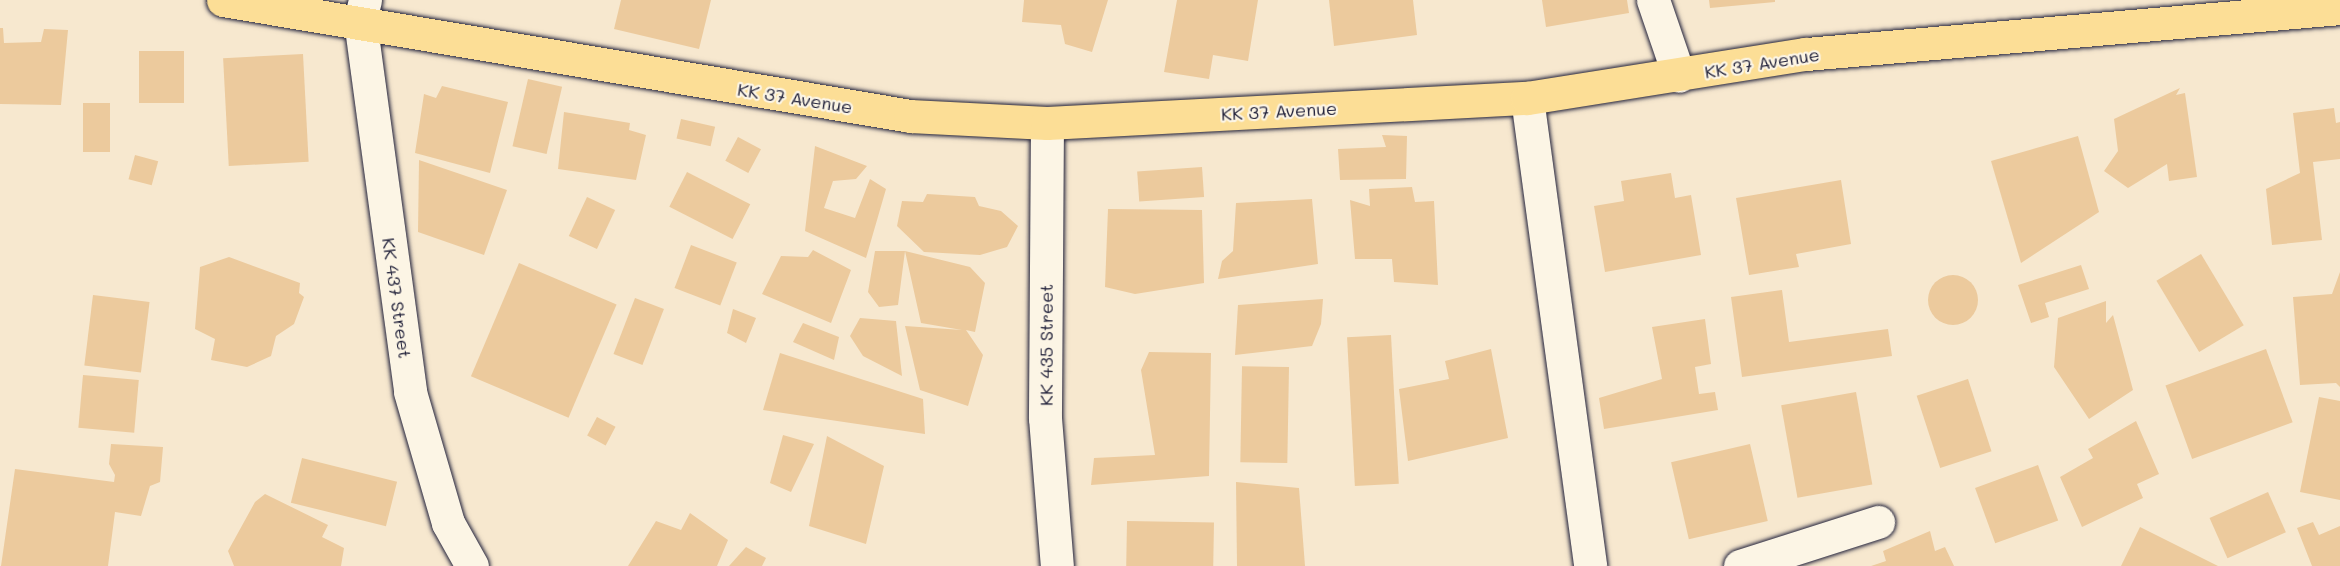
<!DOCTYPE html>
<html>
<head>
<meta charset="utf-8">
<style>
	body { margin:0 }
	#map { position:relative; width:2340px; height:566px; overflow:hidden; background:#f7e8cf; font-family:Mali,sans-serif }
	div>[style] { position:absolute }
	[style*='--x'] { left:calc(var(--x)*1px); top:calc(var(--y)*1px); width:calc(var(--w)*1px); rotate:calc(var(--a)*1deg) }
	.building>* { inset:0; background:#ecca9d; transform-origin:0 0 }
	.round { border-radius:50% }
	.roads { filter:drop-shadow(0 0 2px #22223b) drop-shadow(0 0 2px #22223b) }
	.minor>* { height:33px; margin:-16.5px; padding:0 16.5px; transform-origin:16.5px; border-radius:16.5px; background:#fcf5e5 }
	.major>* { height:33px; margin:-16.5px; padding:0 16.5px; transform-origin:16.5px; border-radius:16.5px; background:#fcde96 }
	span { translate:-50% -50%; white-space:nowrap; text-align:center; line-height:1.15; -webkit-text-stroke:4.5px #fcf5e5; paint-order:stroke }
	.street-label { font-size:18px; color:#22223b }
</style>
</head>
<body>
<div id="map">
	<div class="building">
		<i style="clip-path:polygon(621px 0,711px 0,699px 49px,614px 29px)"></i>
		<i style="clip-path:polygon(1024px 0,1108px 0,1092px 52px,1065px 44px,1061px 25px,1022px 22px)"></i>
		<i style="clip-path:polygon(1177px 0,1258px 0,1248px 61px,1213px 55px,1209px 79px,1164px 72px)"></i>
		<i style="clip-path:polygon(1329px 0,1413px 0,1417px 35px,1334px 46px)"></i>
		<i style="clip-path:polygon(1542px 0,1627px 0,1629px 13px,1546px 27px)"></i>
		<i style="clip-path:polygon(1709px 0,1775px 0,1775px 2px,1710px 8px)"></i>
		<i style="clip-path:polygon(0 28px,3px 28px,4px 43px,41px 42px,44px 29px,68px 30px,61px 105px,0 104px)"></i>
		<i style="left:139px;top:51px;width:45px;height:52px"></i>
		<i style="left:303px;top:54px;width:108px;height:80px;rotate:87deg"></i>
		<i style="left:528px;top:79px;width:35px;height:69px;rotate:13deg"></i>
		<i style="clip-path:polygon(442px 86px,508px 102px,490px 173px,415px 153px,424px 94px,436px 98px)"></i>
		<i style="clip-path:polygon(2180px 88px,2176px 95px,2185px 93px,2197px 177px,2169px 181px,2167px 164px,2128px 188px,2104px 171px,2118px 151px,2114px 119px)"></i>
		<i style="left:83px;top:103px;width:27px;height:49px"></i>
		<i style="clip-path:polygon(2334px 108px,2336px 123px,2340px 122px,2340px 159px,2313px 162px,2322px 240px,2272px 245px,2266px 189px,2300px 173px,2293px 113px)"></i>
		<i style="clip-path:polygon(564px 112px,630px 123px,629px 130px,646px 135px,636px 180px,558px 169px)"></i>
		<i style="left:681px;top:119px;width:35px;height:20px;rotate:13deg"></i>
		<i style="clip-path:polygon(1382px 135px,1407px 136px,1406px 179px,1340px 180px,1338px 149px,1386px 147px)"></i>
		<i style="clip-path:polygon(2078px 136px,2099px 212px,2021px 263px,1991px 161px)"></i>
		<i style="left:738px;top:137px;width:26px;height:27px;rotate:28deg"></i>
		<i style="clip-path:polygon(815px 146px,867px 166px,856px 179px,833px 181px,824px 208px,855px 218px,870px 179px,886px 189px,866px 258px,805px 231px)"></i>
		<i style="left:135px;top:155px;width:24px;height:25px;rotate:15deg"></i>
		<i style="clip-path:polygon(419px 160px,507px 190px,484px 255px,418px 232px)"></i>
		<i style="left:1202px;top:167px;width:30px;height:65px;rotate:86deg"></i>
		<i style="left:687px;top:172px;width:71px;height:39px;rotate:27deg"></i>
		<i style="clip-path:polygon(1671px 173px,1675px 198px,1691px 195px,1701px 255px,1605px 272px,1594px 206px,1624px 201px,1621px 181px)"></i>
		<i style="clip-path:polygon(1841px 180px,1851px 244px,1796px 254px,1799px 267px,1749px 275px,1736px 198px)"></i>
		<i style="clip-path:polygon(1412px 187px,1415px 202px,1434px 201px,1438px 285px,1394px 282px,1392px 259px,1355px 259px,1350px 200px,1370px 206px,1369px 189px)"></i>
		<i style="clip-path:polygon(927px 194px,975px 197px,979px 206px,1001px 211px,1018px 226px,1007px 247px,980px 255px,924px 252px,897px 226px,902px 201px,923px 202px)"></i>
		<i style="left:587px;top:197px;width:31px;height:43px;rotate:25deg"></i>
		<i style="clip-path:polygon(1312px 199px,1318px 264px,1218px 279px,1222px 261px,1233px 251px,1236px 203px)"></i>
		<i style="clip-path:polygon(1108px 209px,1202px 210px,1204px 283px,1135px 294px,1105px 287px)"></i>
		<i style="left:691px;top:245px;width:49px;height:46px;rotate:21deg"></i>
		<i style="clip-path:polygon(813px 250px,851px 270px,831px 323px,762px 294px,781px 256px,808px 257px)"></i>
		<i style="clip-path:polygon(875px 251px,905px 251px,970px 267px,985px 283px,975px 332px,966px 330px,983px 355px,968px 406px,920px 390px,905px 326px,962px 330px,921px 323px,905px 251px,898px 305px,879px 307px,868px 292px)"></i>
		<i style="left:2201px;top:254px;width:83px;height:52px;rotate:59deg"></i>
		<i style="clip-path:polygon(229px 257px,300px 283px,299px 293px,304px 297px,294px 324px,276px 336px,271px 356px,247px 367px,211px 360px,215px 339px,195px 329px,200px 267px)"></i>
		<i style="left:519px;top:263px;width:106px;height:123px;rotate:23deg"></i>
		<i style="clip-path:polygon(2081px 265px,2089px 289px,2045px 303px,2049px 317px,2031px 323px,2018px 285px)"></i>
		<i style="clip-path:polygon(2340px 272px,2340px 387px,2336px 383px,2300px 385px,2293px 297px,2332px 294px)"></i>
		<i class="round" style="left:1928px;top:275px;width:50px;height:50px"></i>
		<i style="clip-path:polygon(1782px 290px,1789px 342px,1888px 329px,1892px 356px,1742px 377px,1731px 297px)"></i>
		<i style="left:93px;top:295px;width:57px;height:71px;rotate:7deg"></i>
		<i style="left:635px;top:298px;width:31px;height:60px;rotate:21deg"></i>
		<i style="clip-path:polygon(1323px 299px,1321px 324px,1312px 346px,1235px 355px,1238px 305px)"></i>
		<i style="clip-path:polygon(2106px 301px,2106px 323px,2113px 315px,2133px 390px,2089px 419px,2054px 367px,2058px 318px)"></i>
		<i style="clip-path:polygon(733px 309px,756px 318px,746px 343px,727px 333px)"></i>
		<i style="clip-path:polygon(860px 318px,896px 321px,902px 376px,863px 356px,850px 336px)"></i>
		<i style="clip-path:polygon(1705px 319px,1711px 364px,1695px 367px,1699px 394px,1715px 392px,1718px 410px,1604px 429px,1599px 398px,1662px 379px,1652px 327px)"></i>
		<i style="clip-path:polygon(803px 323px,839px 337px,834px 360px,793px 342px)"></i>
		<i style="left:1391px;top:335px;width:149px;height:44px;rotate:87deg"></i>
		<i style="clip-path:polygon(1491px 349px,1508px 438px,1408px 461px,1399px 389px,1449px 379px,1445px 361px)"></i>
		<i style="left:2266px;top:349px;width:78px;height:107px;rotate:70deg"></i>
		<i style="clip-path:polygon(1149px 352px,1211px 353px,1209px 476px,1091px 485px,1094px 458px,1155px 455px,1141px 370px)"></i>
		<i style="clip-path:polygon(780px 353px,923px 399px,925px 434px,763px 410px)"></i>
		<i style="left:1289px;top:367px;width:96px;height:47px;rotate:91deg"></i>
		<i style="left:83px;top:375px;width:56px;height:53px;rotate:5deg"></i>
		<i style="left:1968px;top:379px;width:76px;height:54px;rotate:72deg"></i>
		<i style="left:1856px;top:392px;width:94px;height:76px;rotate:80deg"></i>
		<i style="clip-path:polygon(2319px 397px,2340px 401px,2340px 500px,2300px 492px)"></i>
		<i style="left:597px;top:417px;width:21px;height:21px;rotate:28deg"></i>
		<i style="clip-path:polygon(2136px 421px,2159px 474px,2137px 484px,2143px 498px,2082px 527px,2060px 477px,2093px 458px,2088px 449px)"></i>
		<i style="clip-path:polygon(783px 435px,814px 444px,791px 492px,770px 483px)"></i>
		<i style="clip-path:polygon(827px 436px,884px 466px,866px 544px,809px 526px)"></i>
		<i style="clip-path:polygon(111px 444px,163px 447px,160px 482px,150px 486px,141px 516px,115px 512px,108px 566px,1px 566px,15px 469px,114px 482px,115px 475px,109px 464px)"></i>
		<i style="left:1750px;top:444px;width:79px;height:81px;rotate:77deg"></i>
		<i style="left:302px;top:458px;width:98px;height:46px;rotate:14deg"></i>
		<i style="left:2038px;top:465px;width:59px;height:67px;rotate:70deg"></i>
		<i style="clip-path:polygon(1236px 482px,1299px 488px,1305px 566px,1237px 566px)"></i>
		<i style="left:2268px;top:492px;width:44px;height:64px;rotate:66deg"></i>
		<i style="clip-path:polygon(265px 494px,328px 525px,322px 537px,344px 548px,341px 566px,234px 566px,228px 551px,255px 502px)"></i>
		<i style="clip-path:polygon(690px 513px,728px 540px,717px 566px,628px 566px,656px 521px,681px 530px)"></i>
		<i style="left:1127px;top:521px;width:87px;height:45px;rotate:1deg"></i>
		<i style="clip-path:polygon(2313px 522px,2319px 535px,2340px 526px,2340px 566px,2312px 566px,2297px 528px)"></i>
		<i style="clip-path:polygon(2140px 527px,2218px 566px,2121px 566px)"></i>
		<i style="clip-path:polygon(1930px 531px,1935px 551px,1945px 547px,1954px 566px,1871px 566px,1886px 561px,1883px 551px)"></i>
		<i style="clip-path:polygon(746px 547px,766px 558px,762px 566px,729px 566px)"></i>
	</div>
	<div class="roads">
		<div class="minor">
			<i style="--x:365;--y:0;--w:21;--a:104"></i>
			<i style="--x:360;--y:20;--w:375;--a:82.3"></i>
			<i style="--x:410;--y:392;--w:136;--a:73.8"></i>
			<i style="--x:448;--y:523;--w:49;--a:60.8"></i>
			<i style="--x:1653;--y:0;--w:80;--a:71.1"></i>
			<i style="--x:1527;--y:98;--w:472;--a:82.3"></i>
			<i style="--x:1047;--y:123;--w:295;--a:90.4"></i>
			<i style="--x:1045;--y:418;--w:148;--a:85.4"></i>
			<i style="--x:1740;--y:566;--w:145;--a:-17.7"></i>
		</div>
		<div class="major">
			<i style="--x:223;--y:0;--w:697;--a:9.58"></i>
			<i style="--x:910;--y:116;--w:137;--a:2.9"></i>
			<i style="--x:1047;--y:123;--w:481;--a:-3"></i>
			<i style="--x:1527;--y:98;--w:282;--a:-9"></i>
			<i style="--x:1806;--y:54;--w:536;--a:-4.92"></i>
		</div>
	</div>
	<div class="street-label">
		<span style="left:1762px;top:63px;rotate:-9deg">KK 37 Avenue</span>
		<span style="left:795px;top:98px;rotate:9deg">KK 37 Avenue</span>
		<span style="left:1279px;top:111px;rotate:-3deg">KK 37 Avenue</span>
		<span style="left:397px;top:298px;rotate:82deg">KK 437 Street</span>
		<span style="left:1046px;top:345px;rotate:-90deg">KK 435 Street</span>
	</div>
</div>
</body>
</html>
